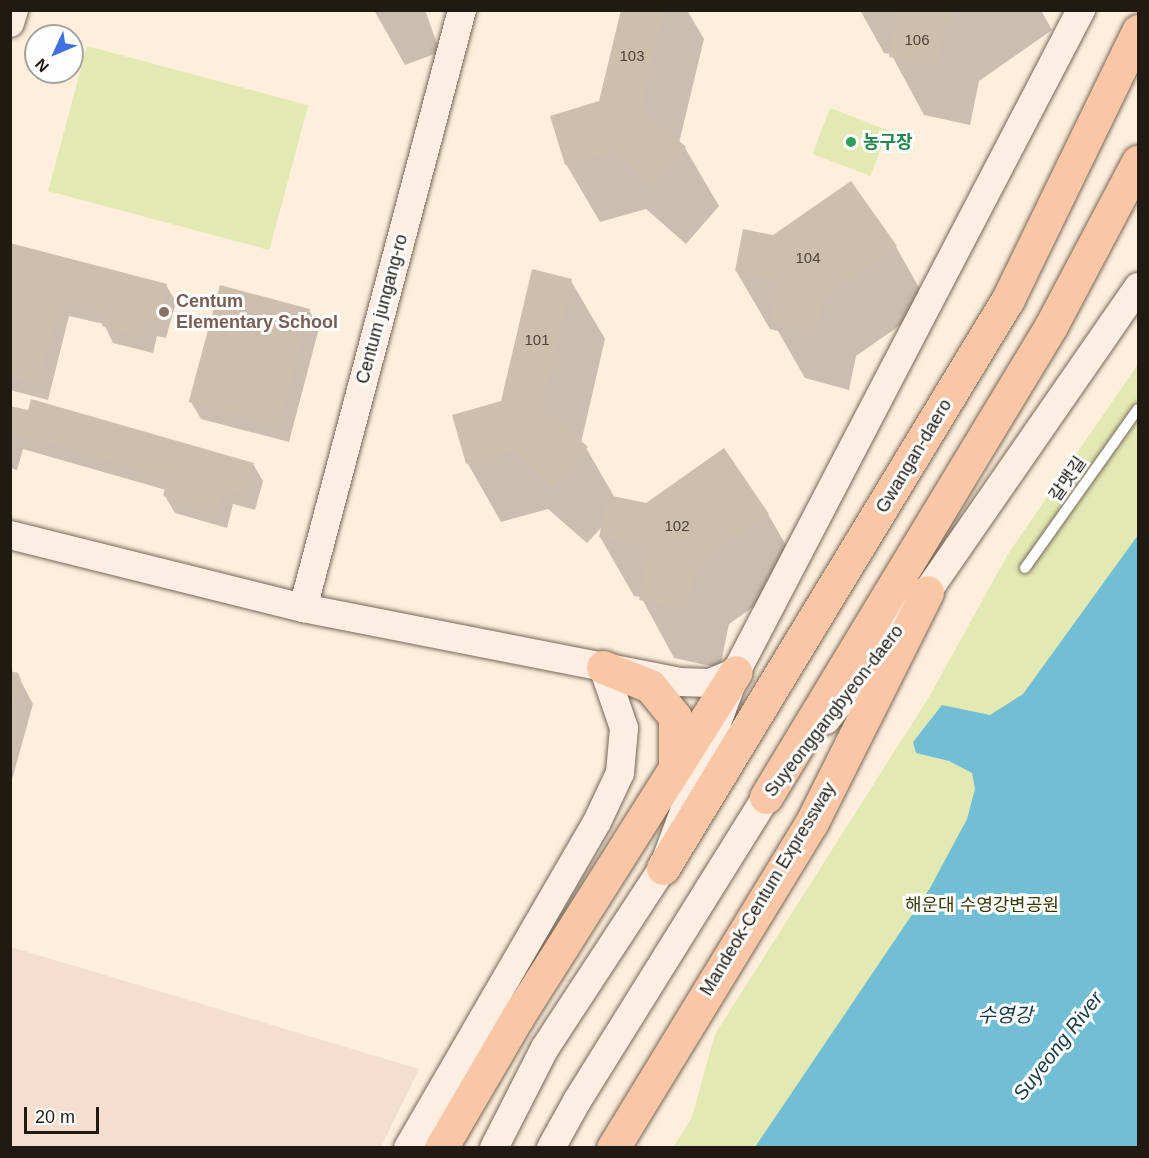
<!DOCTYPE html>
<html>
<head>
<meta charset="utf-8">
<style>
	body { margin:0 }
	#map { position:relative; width:1149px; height:1158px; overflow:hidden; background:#feeedc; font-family:Arial,"Noto Sans KR",sans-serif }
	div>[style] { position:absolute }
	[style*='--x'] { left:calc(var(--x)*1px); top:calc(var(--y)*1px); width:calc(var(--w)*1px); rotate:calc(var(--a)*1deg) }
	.commercial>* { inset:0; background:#f3ded0 }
	.green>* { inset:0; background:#e3e9b3; transform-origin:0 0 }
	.water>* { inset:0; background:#72bfd5 }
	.shadow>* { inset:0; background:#0003 }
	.building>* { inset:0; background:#cebfad; transform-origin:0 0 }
	.roads { filter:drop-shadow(0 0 2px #766758) drop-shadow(0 0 2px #766758) }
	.lane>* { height:10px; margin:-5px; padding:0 5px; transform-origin:5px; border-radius:5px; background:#fff }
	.secondary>* { height:28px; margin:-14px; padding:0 14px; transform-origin:14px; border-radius:14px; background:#fdeee4 }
	.highway>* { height:33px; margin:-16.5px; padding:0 16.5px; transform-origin:16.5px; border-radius:16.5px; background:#f9c7a5 }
	.dots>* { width:16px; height:16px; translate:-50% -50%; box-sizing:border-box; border:3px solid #fefefe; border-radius:50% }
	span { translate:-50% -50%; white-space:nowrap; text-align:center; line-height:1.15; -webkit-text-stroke:6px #fefefe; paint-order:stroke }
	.number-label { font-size:15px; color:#4c433a }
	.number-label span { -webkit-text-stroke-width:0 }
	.leisure-label { font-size:18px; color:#27864d; font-weight:700 }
	.left { translate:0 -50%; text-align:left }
	.education-label { font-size:18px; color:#785e54; font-weight:700 }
	.street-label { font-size:18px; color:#201a13 }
	.park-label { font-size:18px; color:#363806 }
	.water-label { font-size:20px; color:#143942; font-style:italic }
	.frame { position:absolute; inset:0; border:12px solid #201a13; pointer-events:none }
	.north { position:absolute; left:24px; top:24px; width:60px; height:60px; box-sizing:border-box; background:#fefefe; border:2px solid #a5a3a0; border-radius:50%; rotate:226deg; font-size:16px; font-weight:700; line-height:24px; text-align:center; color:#201a13 }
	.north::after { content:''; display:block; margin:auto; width:21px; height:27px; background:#4370e1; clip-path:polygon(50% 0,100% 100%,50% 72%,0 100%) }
	.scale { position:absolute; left:24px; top:1107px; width:75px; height:27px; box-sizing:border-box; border:3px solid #201a13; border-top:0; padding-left:8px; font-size:18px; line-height:21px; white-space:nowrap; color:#201a13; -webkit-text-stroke:4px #fefefe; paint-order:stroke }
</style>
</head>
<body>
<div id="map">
	<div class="commercial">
		<i style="clip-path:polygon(11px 947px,419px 1069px,381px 1147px,11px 1147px)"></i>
	</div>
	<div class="green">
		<i style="left:87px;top:46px;width:229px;height:150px;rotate:15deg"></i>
		<i style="left:830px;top:108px;width:62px;height:49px;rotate:21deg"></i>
		<i style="clip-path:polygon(1138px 364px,1138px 1147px,673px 1148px,692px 1117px,715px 1034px,929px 697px,1008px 554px)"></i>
	</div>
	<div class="water">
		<i style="clip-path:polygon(1138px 535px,1138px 1147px,755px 1147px,930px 888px,967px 819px,975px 789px,972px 773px,949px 761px,916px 753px,913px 742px,942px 705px,990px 715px,1023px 694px)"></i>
	</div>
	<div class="shadow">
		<i style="clip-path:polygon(374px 10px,425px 10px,440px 52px,405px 65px)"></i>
		<i style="clip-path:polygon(622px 10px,687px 10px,704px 39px,679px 143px,685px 148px,719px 206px,686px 244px,646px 209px,600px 222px,566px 164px,600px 102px)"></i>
		<i style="clip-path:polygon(860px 10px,1041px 10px,1052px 30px,979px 81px,970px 125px,924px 115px,891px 54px,884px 53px)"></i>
		<i style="clip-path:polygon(774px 237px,896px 247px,929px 305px,856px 356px,849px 390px,805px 378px,778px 331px,770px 329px,736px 271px)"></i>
		<i style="clip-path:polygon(10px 244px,166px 285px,176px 302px,166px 338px,157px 336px,153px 353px,113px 343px,104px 324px,69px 316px,48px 400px,10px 390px)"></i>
		<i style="clip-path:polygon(571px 281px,605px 339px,581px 443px,586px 448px,615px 498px,646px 505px,768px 514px,802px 573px,729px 624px,720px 668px,674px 658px,641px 597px,634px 596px,600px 537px,603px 526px,587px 543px,548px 509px,501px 522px,468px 464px,453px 416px,502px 402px)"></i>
		<i style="clip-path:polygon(309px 310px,319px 328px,289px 442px,201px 419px,191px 402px)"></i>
		<i style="clip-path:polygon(10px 407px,253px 464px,263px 481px,255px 510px,233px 504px,227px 528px,175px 513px,165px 496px,166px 490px,23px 449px,17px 470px,10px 468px)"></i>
		<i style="clip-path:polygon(10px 672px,17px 674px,33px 704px,10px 787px)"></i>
	</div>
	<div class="building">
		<i style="clip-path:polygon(621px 10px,664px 10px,641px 107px,686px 147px,652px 186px,612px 151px,565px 165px,550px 116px,599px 101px)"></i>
		<i style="clip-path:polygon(898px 10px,963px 10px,946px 22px,936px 67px,889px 57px)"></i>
		<i style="clip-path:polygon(851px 181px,897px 246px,823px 298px,816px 332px,770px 320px,778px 280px,735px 271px,743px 229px,773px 235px)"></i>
		<i style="clip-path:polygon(10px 243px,167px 284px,157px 322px,148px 320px,143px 337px,102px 326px,106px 311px,60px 299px,38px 384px,10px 377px)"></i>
		<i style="clip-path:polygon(532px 269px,572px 279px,542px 407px,588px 447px,553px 486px,513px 451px,466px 464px,452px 415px,501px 401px)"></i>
		<i style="left:220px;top:285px;width:93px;height:121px;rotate:15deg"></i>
		<i style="clip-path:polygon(31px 399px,254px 463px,245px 494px,224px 488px,217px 511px,163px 496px,168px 477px,14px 433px,10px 441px,10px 406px,28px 410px)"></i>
		<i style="clip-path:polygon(724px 448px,769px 514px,696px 565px,687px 610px,639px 600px,650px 548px,599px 537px,608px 495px,646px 503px)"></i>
		<i style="clip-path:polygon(10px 671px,18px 673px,21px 680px,11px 715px)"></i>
	</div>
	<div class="roads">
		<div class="lane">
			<i style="--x:1025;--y:568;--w:195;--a:-54.6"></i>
		</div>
		<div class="secondary">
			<i style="--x:10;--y:23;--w:14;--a:-73"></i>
			<i style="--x:10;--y:535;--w:302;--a:14"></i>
			<i style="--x:303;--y:608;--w:383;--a:11.1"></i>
			<i style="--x:679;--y:682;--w:31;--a:2"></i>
			<i style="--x:710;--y:683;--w:28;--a:-23"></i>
			<i style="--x:303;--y:608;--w:619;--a:-75.11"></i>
			<i style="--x:826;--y:720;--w:163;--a:-51.7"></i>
			<i style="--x:927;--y:592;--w:371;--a:-55.3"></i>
			<i style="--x:408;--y:1148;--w:377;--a:-59.9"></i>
			<i style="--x:597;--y:822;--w:54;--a:-64.9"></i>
			<i style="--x:620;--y:773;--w:45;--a:-84.9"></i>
			<i style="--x:624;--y:728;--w:65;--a:-109"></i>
			<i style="--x:494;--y:1148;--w:112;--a:-63"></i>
			<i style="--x:545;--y:1048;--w:215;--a:-56.8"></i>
			<i style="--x:663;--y:868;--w:209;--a:-69.6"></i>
			<i style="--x:736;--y:672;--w:747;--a:-62.47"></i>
			<i style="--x:551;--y:1148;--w:54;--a:-61"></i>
			<i style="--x:577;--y:1101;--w:358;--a:-58.1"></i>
			<i style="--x:766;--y:797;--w:21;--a:-53"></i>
		</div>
		<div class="highway">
			<i style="--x:603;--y:667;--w:51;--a:22"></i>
			<i style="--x:650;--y:686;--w:40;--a:51"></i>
			<i style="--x:675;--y:717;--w:50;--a:90"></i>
			<i style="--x:766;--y:797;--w:551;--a:-58.82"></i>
			<i style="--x:1051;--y:326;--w:186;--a:-62.1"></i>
			<i style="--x:663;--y:868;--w:665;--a:-58.77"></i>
			<i style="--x:1008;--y:299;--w:298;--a:-64.1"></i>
			<i style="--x:441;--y:1148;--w:151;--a:-59.7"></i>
			<i style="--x:517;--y:1018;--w:409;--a:-57.7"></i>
			<i style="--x:613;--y:1148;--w:382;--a:-58.6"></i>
			<i style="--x:812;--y:822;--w:257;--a:-63.4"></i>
		</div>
	</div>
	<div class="dots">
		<i style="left:851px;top:142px;background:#2e9e5b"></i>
		<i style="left:164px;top:312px;background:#8d6e63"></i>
	</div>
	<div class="number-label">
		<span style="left:917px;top:40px">106</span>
		<span style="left:632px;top:56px">103</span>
		<span style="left:808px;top:258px">104</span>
		<span style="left:537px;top:340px">101</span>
		<span style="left:677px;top:526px">102</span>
	</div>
	<div class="leisure-label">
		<span class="left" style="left:863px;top:142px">농구장</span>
	</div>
	<div class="education-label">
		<span class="left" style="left:176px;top:312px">Centum<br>Elementary School</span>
	</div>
	<div class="street-label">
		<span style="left:382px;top:309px;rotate:-75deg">Centum jungang-ro</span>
		<span style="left:914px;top:456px;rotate:-59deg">Gwangan-daero</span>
		<span style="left:1068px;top:479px;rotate:-55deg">갈맷길</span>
		<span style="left:834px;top:711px;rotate:-52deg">Suyeonggangbyeon-daero</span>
		<span style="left:768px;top:889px;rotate:-59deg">Mandeok-Centum Expressway</span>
	</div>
	<div class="park-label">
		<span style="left:982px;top:905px">해운대 수영강변공원</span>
	</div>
	<div class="water-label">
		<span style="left:1005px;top:1015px">수영강</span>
		<span style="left:1058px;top:1046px;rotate:-52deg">Suyeong River</span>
	</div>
	<div class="frame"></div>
	<div class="north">N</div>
	<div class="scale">20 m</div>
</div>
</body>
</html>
